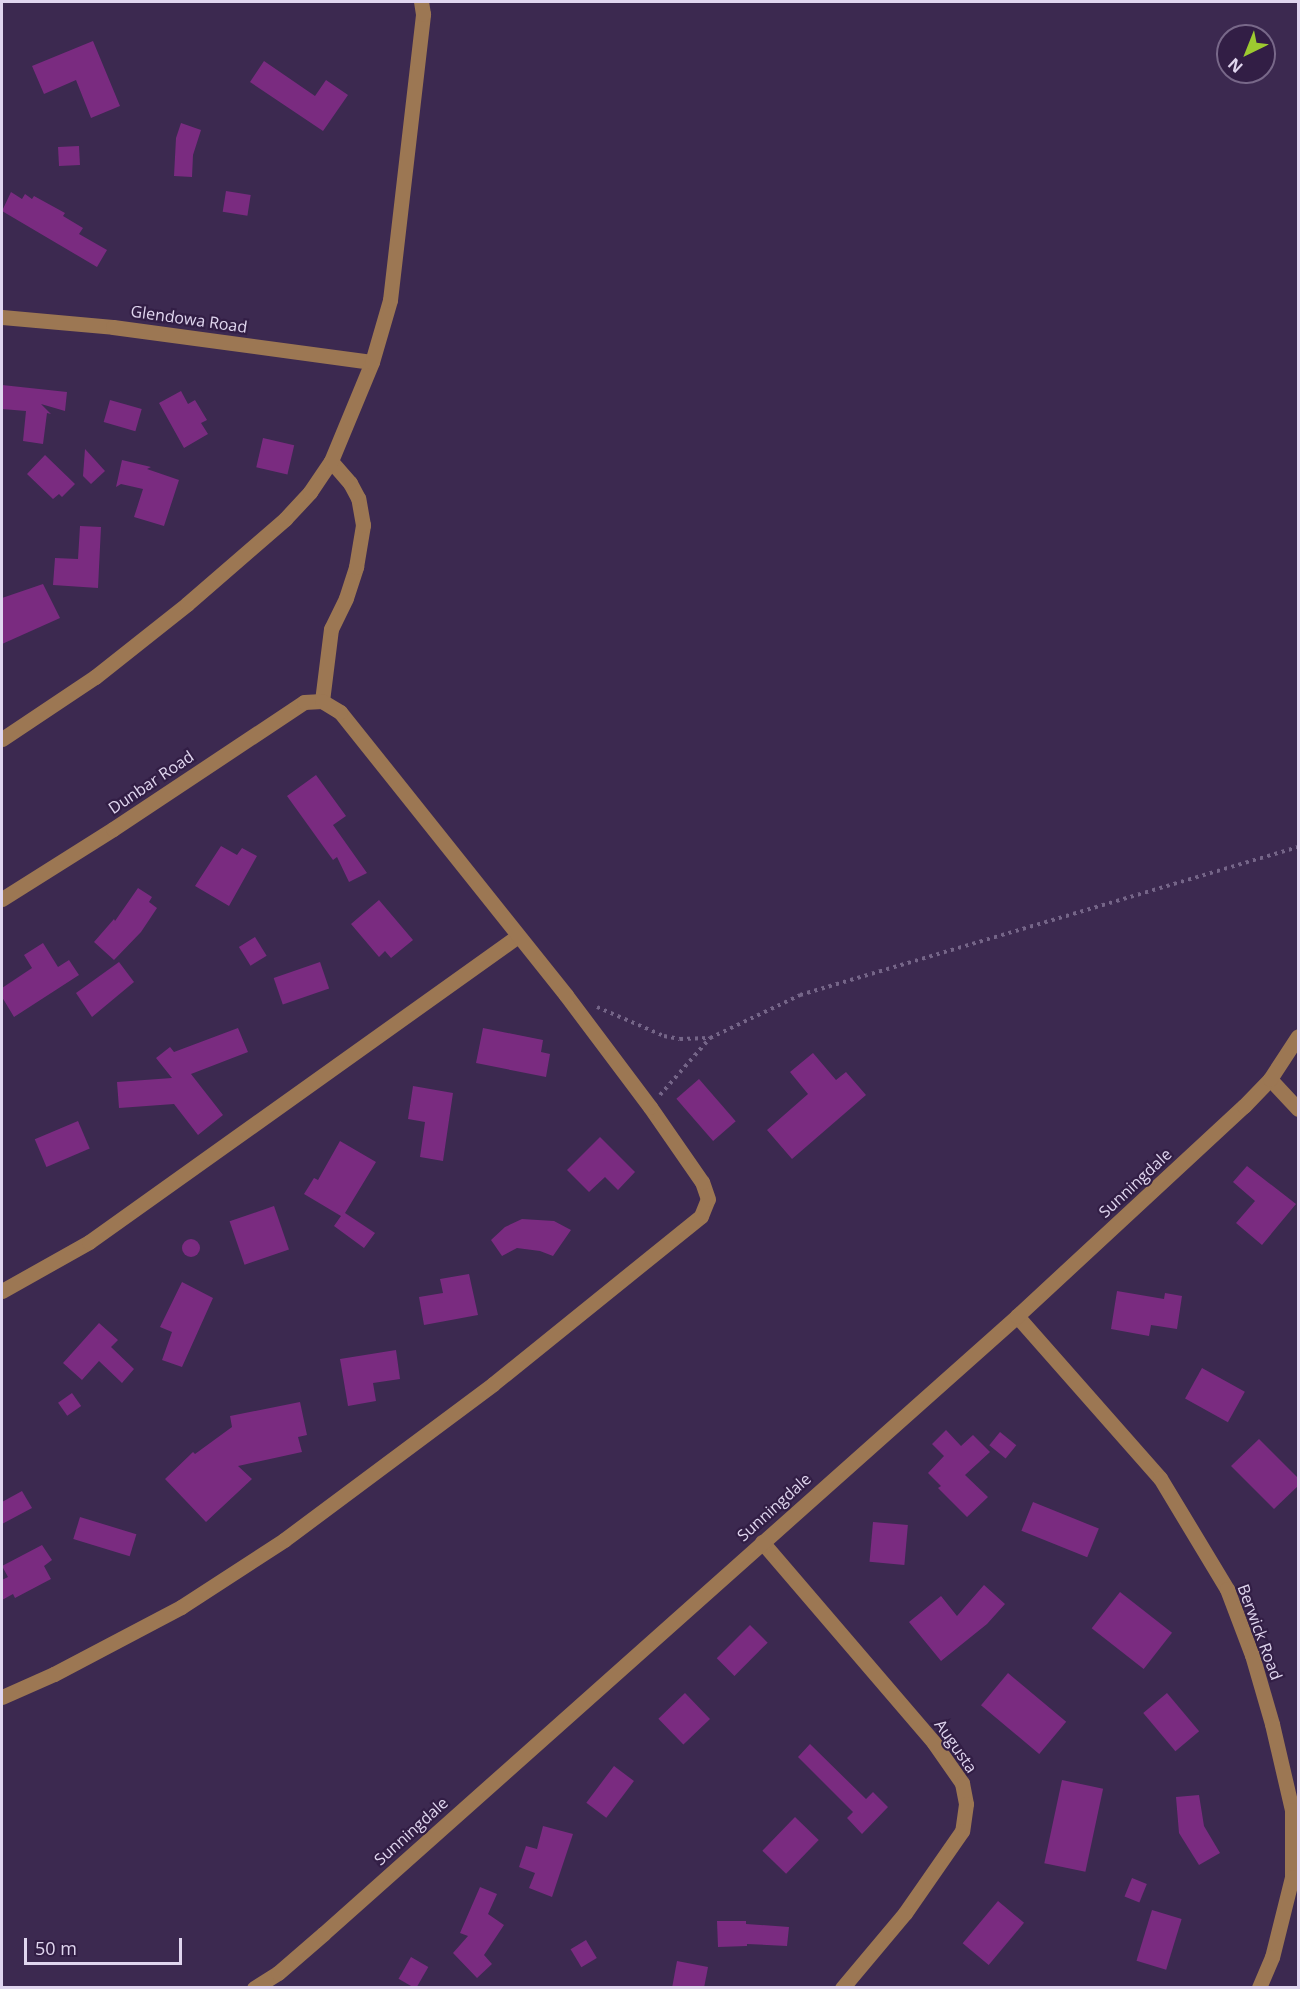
<!DOCTYPE html>
<html>
<head>
<meta charset="utf-8">
<style>
	body { margin:0 }
	#map { position:relative; width:1300px; height:1989px; overflow:hidden; background:#3c2950; font-family:"Open Sans",sans-serif }
	div>[style] { position:absolute }
	[style*='--x'] { left:calc(var(--x)*1px); top:calc(var(--y)*1px); width:calc(var(--w)*1px); rotate:calc(var(--a)*1deg) }
	.building>* { inset:0; background:#7a2b80; transform-origin:0 0 }
	.round { border-radius:50% }
	.path>* { height:4px; margin-top:-2px; transform-origin:0; background:repeating-linear-gradient(90deg,#756588 0 3px,transparent 0 7.5px) }
	.minor>* { height:15px; margin:-7.5px; padding:0 7.5px; transform-origin:7.5px; border-radius:7.5px; background:#9c7753 }
	span { translate:-50% -50%; white-space:nowrap; text-align:center; line-height:1.15; -webkit-text-stroke:4.5px #321e45; paint-order:stroke }
	.street-label { font-size:16px; color:#e0d6ef }
	.frame { position:absolute; inset:0; border:3px solid #e0d6ef; pointer-events:none }
	.north { position:absolute; left:1216px; top:24px; width:60px; height:60px; box-sizing:border-box; background:#321e45; border:2px solid #786889; border-radius:50%; rotate:223deg; font-size:16px; font-weight:700; line-height:24px; text-align:center; color:#e0d6ef }
	.north::after { content:''; display:block; margin:auto; width:21px; height:27px; background:#9dca30; clip-path:polygon(50% 0,100% 100%,50% 72%,0 100%) }
	.scale { position:absolute; left:24px; top:1938px; width:158px; height:27px; box-sizing:border-box; border:3px solid #e0d6ef; border-top:0; padding-left:8px; font-size:18px; line-height:21px; white-space:nowrap; color:#e0d6ef; -webkit-text-stroke:4px #321e45; paint-order:stroke }
</style>
</head>
<body>
<div id="map">
	<div class="building">
		<i style="clip-path:polygon(93px 41px,120px 106px,91px 118px,76px 80px,44px 94px,32px 66px)"></i>
		<i style="clip-path:polygon(264px 61px,315px 96px,326px 80px,348px 95px,323px 131px,250px 82px)"></i>
		<i style="clip-path:polygon(181px 123px,201px 130px,193px 155px,192px 177px,174px 176px,176px 138px)"></i>
		<i style="left:79px;top:146px;width:19px;height:21px;rotate:87deg"></i>
		<i style="left:226px;top:191px;width:25px;height:21px;rotate:9deg"></i>
		<i style="clip-path:polygon(11px 192px,22px 199px,25px 194px,32px 199px,34px 196px,65px 213px,63px 216px,83px 228px,79px 234px,107px 250px,97px 267px,2px 211px)"></i>
		<i style="clip-path:polygon(2px 385px,67px 392px,65px 411px,41px 404px,51px 414px,47px 413px,43px 444px,23px 441px,26px 411px,2px 409px)"></i>
		<i style="clip-path:polygon(181px 391px,188px 404px,195px 400px,207px 420px,201px 423px,208px 434px,184px 448px,159px 403px)"></i>
		<i style="left:110px;top:400px;width:33px;height:23px;rotate:16deg"></i>
		<i style="left:263px;top:438px;width:32px;height:30px;rotate:13deg"></i>
		<i style="clip-path:polygon(85px 449px,105px 471px,91px 484px,83px 476px)"></i>
		<i style="clip-path:polygon(45px 455px,75px 484px,62px 497px,59px 494px,53px 499px,27px 474px)"></i>
		<i style="clip-path:polygon(122px 460px,151px 467px,147px 469px,179px 480px,164px 526px,134px 517px,143px 489px,121px 484px,116px 487px)"></i>
		<i style="clip-path:polygon(80px 526px,101px 527px,98px 588px,53px 585px,55px 558px,78px 559px)"></i>
		<i style="clip-path:polygon(43px 584px,60px 618px,2px 644px,2px 598px)"></i>
		<i style="clip-path:polygon(316px 775px,346px 816px,333px 825px,367px 873px,349px 882px,337px 857px,333px 860px,287px 796px)"></i>
		<i style="clip-path:polygon(221px 846px,237px 855px,242px 848px,257px 856px,229px 906px,195px 886px)"></i>
		<i style="clip-path:polygon(138px 888px,152px 897px,149px 902px,157px 908px,141px 932px,114px 960px,94px 942px,114px 919px,115px 921px)"></i>
		<i style="clip-path:polygon(379px 900px,413px 940px,391px 958px,385px 951px,379px 957px,351px 924px)"></i>
		<i style="left:255px;top:937px;width:22px;height:19px;rotate:58deg"></i>
		<i style="clip-path:polygon(43px 943px,58px 967px,69px 960px,79px 975px,14px 1017px,2px 997px,2px 988px,32px 968px,24px 955px)"></i>
		<i style="clip-path:polygon(119px 962px,134px 982px,92px 1017px,76px 993px)"></i>
		<i style="left:320px;top:962px;width:28px;height:49px;rotate:71deg"></i>
		<i style="clip-path:polygon(238px 1028px,248px 1052px,191px 1074px,223px 1115px,198px 1135px,174px 1104px,119px 1108px,117px 1082px,172px 1078px,156px 1058px,170px 1047px,174px 1052px)"></i>
		<i style="clip-path:polygon(483px 1028px,543px 1040px,541px 1052px,550px 1054px,546px 1077px,476px 1063px)"></i>
		<i style="clip-path:polygon(813px 1053px,836px 1080px,846px 1072px,866px 1095px,792px 1159px,767px 1130px,808px 1094px,790px 1072px)"></i>
		<i style="left:699px;top:1079px;width:56px;height:30px;rotate:49deg"></i>
		<i style="clip-path:polygon(413px 1086px,453px 1093px,443px 1161px,420px 1157px,425px 1122px,408px 1119px)"></i>
		<i style="left:78px;top:1121px;width:30px;height:47px;rotate:67deg"></i>
		<i style="clip-path:polygon(600px 1137px,635px 1172px,618px 1190px,605px 1177px,589px 1192px,567px 1170px)"></i>
		<i style="clip-path:polygon(340px 1141px,376px 1162px,345px 1213px,375px 1233px,364px 1248px,334px 1226px,341px 1216px,304px 1194px,314px 1178px,318px 1180px)"></i>
		<i style="clip-path:polygon(1247px 1166px,1296px 1204px,1262px 1245px,1236px 1223px,1255px 1201px,1233px 1182px)"></i>
		<i style="left:274px;top:1206px;width:46px;height:47px;rotate:71deg"></i>
		<i style="clip-path:polygon(522px 1219px,554px 1221px,571px 1230px,553px 1256px,540px 1251px,517px 1248px,502px 1256px,491px 1240px,505px 1227px)"></i>
		<i class="round" style="left:182px;top:1239px;width:18px;height:18px"></i>
		<i style="clip-path:polygon(469px 1274px,478px 1315px,424px 1325px,419px 1297px,443px 1293px,440px 1279px)"></i>
		<i style="clip-path:polygon(182px 1282px,213px 1298px,182px 1367px,162px 1360px,172px 1332px,160px 1327px)"></i>
		<i style="clip-path:polygon(1117px 1291px,1164px 1299px,1165px 1293px,1182px 1296px,1177px 1329px,1151px 1325px,1149px 1336px,1111px 1329px)"></i>
		<i style="clip-path:polygon(99px 1323px,118px 1340px,111px 1347px,134px 1369px,122px 1383px,99px 1361px,82px 1380px,63px 1363px)"></i>
		<i style="clip-path:polygon(396px 1350px,400px 1379px,373px 1383px,376px 1401px,348px 1406px,340px 1359px)"></i>
		<i style="left:1202px;top:1368px;width:49px;height:35px;rotate:29deg"></i>
		<i style="left:72px;top:1393px;width:16px;height:17px;rotate:55deg"></i>
		<i style="clip-path:polygon(300px 1402px,307px 1435px,298px 1437px,302px 1452px,238px 1466px,252px 1479px,206px 1522px,165px 1479px,193px 1452px,195px 1454px,232px 1427px,230px 1416px)"></i>
		<i style="clip-path:polygon(946px 1430px,961px 1446px,973px 1435px,990px 1452px,965px 1475px,988px 1497px,967px 1517px,938px 1488px,941px 1486px,928px 1473px,944px 1456px,932px 1444px)"></i>
		<i style="left:1000px;top:1432px;width:21px;height:17px;rotate:39deg"></i>
		<i style="clip-path:polygon(1259px 1439px,1299px 1479px,1299px 1485px,1274px 1509px,1231px 1466px)"></i>
		<i style="clip-path:polygon(22px 1491px,32px 1508px,2px 1524px,2px 1502px)"></i>
		<i style="left:1033px;top:1502px;width:71px;height:31px;rotate:22deg"></i>
		<i style="left:80px;top:1517px;width:59px;height:23px;rotate:17deg"></i>
		<i style="left:873px;top:1522px;width:35px;height:40px;rotate:5deg"></i>
		<i style="clip-path:polygon(42px 1545px,52px 1560px,44px 1566px,51px 1579px,15px 1598px,13px 1594px,2px 1600px,2px 1580px,8px 1577px,2px 1566px)"></i>
		<i style="clip-path:polygon(984px 1585px,1005px 1604px,987px 1624px,941px 1661px,909px 1622px,941px 1596px,957px 1616px)"></i>
		<i style="left:1120px;top:1592px;width:66px;height:46px;rotate:38deg"></i>
		<i style="left:750px;top:1625px;width:25px;height:47px;rotate:45deg"></i>
		<i style="left:1008px;top:1673px;width:76px;height:42px;rotate:40deg"></i>
		<i style="left:685px;top:1693px;width:36px;height:37px;rotate:46deg"></i>
		<i style="left:1167px;top:1693px;width:50px;height:31px;rotate:50deg"></i>
		<i style="clip-path:polygon(810px 1744px,866px 1799px,873px 1792px,888px 1807px,862px 1834px,847px 1818px,853px 1812px,798px 1757px)"></i>
		<i style="left:614px;top:1766px;width:25px;height:46px;rotate:37deg"></i>
		<i style="left:1062px;top:1780px;width:42px;height:85px;rotate:12deg"></i>
		<i style="clip-path:polygon(1199px 1795px,1204px 1826px,1220px 1853px,1199px 1865px,1179px 1833px,1176px 1797px)"></i>
		<i style="left:795px;top:1817px;width:33px;height:47px;rotate:44deg"></i>
		<i style="clip-path:polygon(543px 1826px,573px 1834px,552px 1897px,529px 1888px,535px 1873px,519px 1867px,526px 1846px,537px 1849px)"></i>
		<i style="left:1132px;top:1878px;width:16px;height:20px;rotate:22deg"></i>
		<i style="clip-path:polygon(480px 1887px,497px 1894px,488px 1914px,504px 1925px,484px 1955px,492px 1964px,477px 1978px,453px 1953px,468px 1936px,460px 1933px)"></i>
		<i style="left:998px;top:1901px;width:34px;height:55px;rotate:40deg"></i>
		<i style="left:1152px;top:1910px;width:31px;height:53px;rotate:17deg"></i>
		<i style="clip-path:polygon(717px 1921px,746px 1921px,746px 1924px,789px 1927px,787px 1946px,747px 1944px,747px 1946px,718px 1947px)"></i>
		<i style="left:586px;top:1940px;width:21px;height:18px;rotate:59deg"></i>
		<i style="left:411px;top:1957px;width:20px;height:25px;rotate:30deg"></i>
		<i style="clip-path:polygon(677px 1961px,708px 1967px,704px 1988px,672px 1988px)"></i>
	</div>
	<div class="path">
		<i style="--x:597;--y:1007;--w:73;--a:23.4"></i>
		<i style="--x:664;--y:1036;--w:16;--a:11"></i>
		<i style="--x:680;--y:1039;--w:29;--a:-2"></i>
		<i style="--x:660;--y:1095;--w:76;--a:-48.7"></i>
		<i style="--x:710;--y:1038;--w:100;--a:-25.5"></i>
		<i style="--x:800;--y:995;--w:520;--a:-16.55"></i>
	</div>
	<div class="minor">
		<i style="--x:2;--y:317;--w:111;--a:5.1"></i>
		<i style="--x:113;--y:327;--w:261;--a:7.7"></i>
		<i style="--x:322;--y:701;--w:73;--a:-82.9"></i>
		<i style="--x:331;--y:629;--w:34;--a:-64"></i>
		<i style="--x:346;--y:598;--w:33;--a:-72"></i>
		<i style="--x:356;--y:567;--w:43;--a:-80.5"></i>
		<i style="--x:363;--y:525;--w:27;--a:-100"></i>
		<i style="--x:358;--y:498;--w:17;--a:-118"></i>
		<i style="--x:350;--y:483;--w:29;--a:-131"></i>
		<i style="--x:2;--y:739;--w:112;--a:-33.7"></i>
		<i style="--x:95;--y:677;--w:117;--a:-38.4"></i>
		<i style="--x:187;--y:604;--w:130;--a:-40.9"></i>
		<i style="--x:285;--y:519;--w:37;--a:-47"></i>
		<i style="--x:310;--y:492;--w:37;--a:-56"></i>
		<i style="--x:331;--y:461;--w:107;--a:-67.5"></i>
		<i style="--x:372;--y:362;--w:65;--a:-73.8"></i>
		<i style="--x:390;--y:300;--w:288;--a:-83.4"></i>
		<i style="--x:423;--y:14;--w:12;--a:-99"></i>
		<i style="--x:2;--y:899;--w:131;--a:-32.2"></i>
		<i style="--x:113;--y:829;--w:229;--a:-33.6"></i>
		<i style="--x:304;--y:702;--w:18;--a:-3"></i>
		<i style="--x:1270;--y:1079;--w:41;--a:47"></i>
		<i style="--x:2;--y:1291;--w:100;--a:-29.4"></i>
		<i style="--x:89;--y:1242;--w:527;--a:-35.5"></i>
		<i style="--x:1017;--y:1316;--w:216;--a:48.6"></i>
		<i style="--x:1160;--y:1478;--w:130;--a:58.9"></i>
		<i style="--x:1227;--y:1589;--w:71;--a:69.3"></i>
		<i style="--x:1252;--y:1655;--w:72;--a:73.8"></i>
		<i style="--x:1272;--y:1724;--w:88;--a:76.9"></i>
		<i style="--x:1292;--y:1810;--w:67;--a:90"></i>
		<i style="--x:1292;--y:1877;--w:82;--a:104"></i>
		<i style="--x:1272;--y:1957;--w:34;--a:113"></i>
		<i style="--x:762;--y:1542;--w:265;--a:49.4"></i>
		<i style="--x:934;--y:1743;--w:49;--a:55"></i>
		<i style="--x:962;--y:1783;--w:21;--a:79"></i>
		<i style="--x:966;--y:1804;--w:27;--a:98"></i>
		<i style="--x:962;--y:1831;--w:100;--a:124.8"></i>
		<i style="--x:905;--y:1913;--w:98;--a:130"></i>
		<i style="--x:2;--y:1697;--w:57;--a:-23.9"></i>
		<i style="--x:54;--y:1674;--w:144;--a:-27.8"></i>
		<i style="--x:181;--y:1607;--w:123;--a:-33"></i>
		<i style="--x:284;--y:1540;--w:261;--a:-36.7"></i>
		<i style="--x:493;--y:1384;--w:267;--a:-38.9"></i>
		<i style="--x:701;--y:1216;--w:18;--a:-68"></i>
		<i style="--x:708;--y:1199;--w:18;--a:-109"></i>
		<i style="--x:702;--y:1182;--w:91;--a:-124.7"></i>
		<i style="--x:650;--y:1107;--w:140;--a:-126.9"></i>
		<i style="--x:566;--y:995;--w:362;--a:-128.6"></i>
		<i style="--x:340;--y:712;--w:21;--a:-149"></i>
		<i style="--x:254;--y:1988;--w:28;--a:-32"></i>
		<i style="--x:278;--y:1973;--w:60;--a:-40.9"></i>
		<i style="--x:323;--y:1934;--w:929;--a:-41.68"></i>
		<i style="--x:1017;--y:1316;--w:309;--a:-42.8"></i>
		<i style="--x:1244;--y:1106;--w:37;--a:-46"></i>
		<i style="--x:1270;--y:1079;--w:51;--a:-56.9"></i>
	</div>
	<div class="street-label">
		<span style="left:189px;top:319px;rotate:8deg">Glendowa Road</span>
		<span style="left:151px;top:782px;rotate:-34deg">Dunbar Road</span>
		<span style="left:1135px;top:1183px;rotate:-43deg">Sunningdale</span>
		<span style="left:774px;top:1507px;rotate:-42deg">Sunningdale</span>
		<span style="left:1260px;top:1632px;rotate:70deg">Berwick Road</span>
		<span style="left:956px;top:1746px;rotate:55deg">Augusta</span>
		<span style="left:411px;top:1831px;rotate:-42deg">Sunningdale</span>
	</div>
	<div class="frame"></div>
	<div class="north">N</div>
	<div class="scale">50 m</div>
</div>
</body>
</html>
